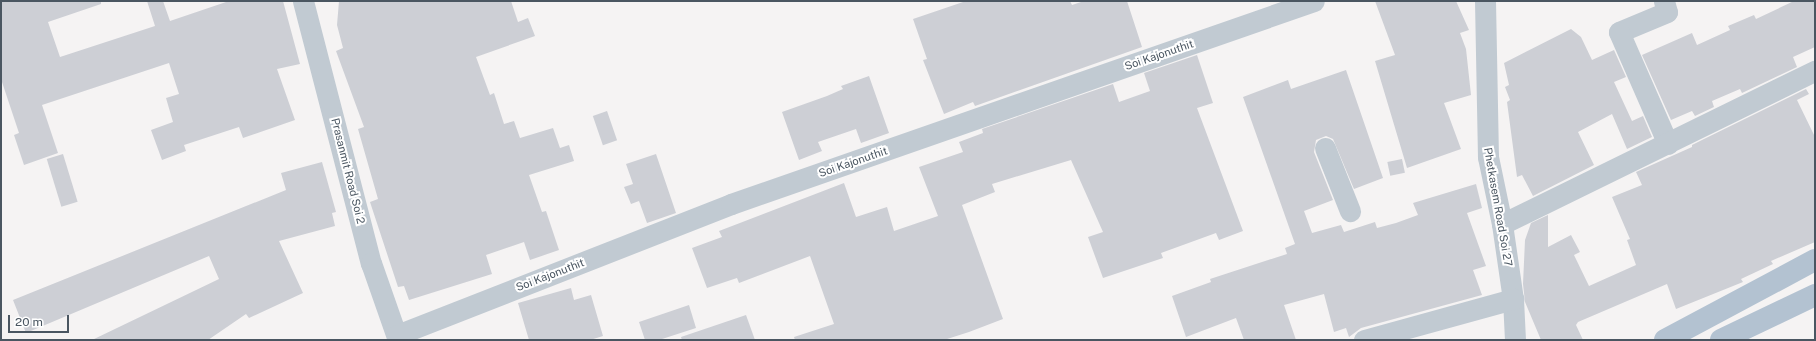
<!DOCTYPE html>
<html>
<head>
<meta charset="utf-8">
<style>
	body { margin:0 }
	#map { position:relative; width:1816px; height:341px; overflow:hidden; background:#f5f3f3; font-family:"Public Sans",sans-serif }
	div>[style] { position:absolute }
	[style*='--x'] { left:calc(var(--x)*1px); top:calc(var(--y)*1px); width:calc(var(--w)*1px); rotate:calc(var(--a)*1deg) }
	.building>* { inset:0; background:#cdcfd5; transform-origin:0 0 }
	.minor>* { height:21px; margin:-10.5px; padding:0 10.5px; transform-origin:10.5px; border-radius:10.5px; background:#c1cad2 }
	.major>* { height:22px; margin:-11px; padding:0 11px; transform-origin:11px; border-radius:11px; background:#b3c2d1 }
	span { translate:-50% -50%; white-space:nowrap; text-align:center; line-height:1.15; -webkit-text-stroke:4px #fff; paint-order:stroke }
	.street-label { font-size:11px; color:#4a5661 }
	.frame { position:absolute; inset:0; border:2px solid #4a5661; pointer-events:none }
	.scale { position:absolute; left:8px; top:315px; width:61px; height:18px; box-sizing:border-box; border:2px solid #4a5661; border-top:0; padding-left:5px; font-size:12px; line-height:14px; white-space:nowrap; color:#4a5661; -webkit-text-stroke:3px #fff; paint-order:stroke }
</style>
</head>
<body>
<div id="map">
	<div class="building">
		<i style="clip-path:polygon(1px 1px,101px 1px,101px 4px,48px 22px,60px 57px,155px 26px,147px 1px,163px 1px,170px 21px,229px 1px,283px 1px,300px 64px,277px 69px,295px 120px,243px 138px,239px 127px,184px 145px,186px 151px,162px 160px,151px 130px,173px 122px,166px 98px,179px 94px,169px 63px,42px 105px,58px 153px,24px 165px,14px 135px,19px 133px,1px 79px)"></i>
		<i style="clip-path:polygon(339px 1px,511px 1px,518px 22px,528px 18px,535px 36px,476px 57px,490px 95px,494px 93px,504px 124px,514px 121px,520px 138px,553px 128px,560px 148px,569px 145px,574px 161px,529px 175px,542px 212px,546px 211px,559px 250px,530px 260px,524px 242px,486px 255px,492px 274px,409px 300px,404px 286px,398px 287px,370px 202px,378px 199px,358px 129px,364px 127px,336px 51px,343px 48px,337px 25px)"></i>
		<i style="clip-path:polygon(966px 1px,1070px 1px,1072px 5px,1084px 1px,1127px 1px,1142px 47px,975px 106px,973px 102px,944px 114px,923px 60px,927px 59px,913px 19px)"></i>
		<i style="clip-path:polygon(1375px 1px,1456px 1px,1469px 30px,1460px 33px,1466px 49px,1471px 95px,1444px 103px,1461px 149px,1407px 168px,1375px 61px,1395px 55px)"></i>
		<i style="clip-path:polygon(1794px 1px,1815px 1px,1815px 47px,1793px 57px,1797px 67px,1742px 93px,1740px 89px,1712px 101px,1714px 107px,1695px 116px,1692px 111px,1671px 120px,1642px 55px,1692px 33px,1697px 45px,1730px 30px,1728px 26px,1754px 15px,1756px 19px)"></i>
		<i style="clip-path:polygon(1571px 29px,1581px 37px,1592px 60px,1614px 50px,1626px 77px,1614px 82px,1632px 121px,1643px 116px,1652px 137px,1627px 149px,1612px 114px,1578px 132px,1594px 165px,1533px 196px,1522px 175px,1517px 177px,1507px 102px,1510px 100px,1505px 87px,1509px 85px,1504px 63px)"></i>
		<i style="clip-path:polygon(1197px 55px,1213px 103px,1197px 108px,1243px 231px,1219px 240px,1216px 233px,1161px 253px,1163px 258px,1103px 278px,1088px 237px,1103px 232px,1071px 160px,992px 184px,995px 192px,962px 205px,1003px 319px,969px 332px,944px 340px,795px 340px,794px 337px,834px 324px,810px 256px,739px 283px,737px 278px,707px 288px,692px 248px,722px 237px,719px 231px,844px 183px,856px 217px,887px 207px,894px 231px,938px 216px,919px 167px,963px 152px,959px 142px,983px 133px,982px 129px,1113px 84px,1119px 102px,1150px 91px,1144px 73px)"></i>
		<i style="clip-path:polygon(1346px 70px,1383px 178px,1354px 189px,1333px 139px,1326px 136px,1316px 140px,1314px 152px,1333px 200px,1304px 211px,1312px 233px,1341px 225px,1344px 232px,1375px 222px,1377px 228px,1396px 223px,1418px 215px,1413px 203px,1476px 184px,1482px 208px,1467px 213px,1486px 266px,1473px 270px,1482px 295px,1361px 328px,1349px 337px,1346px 328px,1334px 332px,1324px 294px,1284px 305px,1296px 340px,1244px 340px,1236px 318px,1186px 337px,1172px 296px,1211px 282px,1210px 279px,1287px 254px,1285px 248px,1295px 244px,1243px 97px,1288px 80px,1291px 89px)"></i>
		<i style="clip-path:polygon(869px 76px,889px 133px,861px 143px,856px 129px,818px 142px,822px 151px,799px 160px,782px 112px,827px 96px,843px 89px,841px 86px)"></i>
		<i style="clip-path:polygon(1806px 89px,1809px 94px,1797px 100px,1815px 137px,1815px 242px,1771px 261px,1773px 264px,1741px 279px,1743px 282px,1676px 309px,1667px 284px,1578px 322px,1576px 325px,1583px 340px,1541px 340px,1525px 302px,1523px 284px,1525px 240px,1531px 223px,1548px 215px,1548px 247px,1571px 235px,1580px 252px,1574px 255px,1589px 286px,1636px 265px,1627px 240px,1630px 239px,1612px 197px,1642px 185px,1636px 172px,1692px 147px,1692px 145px,1704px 139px)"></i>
		<i style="left:607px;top:111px;width:31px;height:15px;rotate:71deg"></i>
		<i style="left:63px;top:154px;width:50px;height:17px;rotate:73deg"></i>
		<i style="clip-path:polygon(656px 154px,676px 213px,647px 223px,639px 201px,631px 204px,624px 187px,633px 184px,626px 164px)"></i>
		<i style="left:1402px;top:159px;width:14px;height:15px;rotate:78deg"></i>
		<i style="clip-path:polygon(322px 162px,336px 212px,332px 213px,335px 226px,279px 241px,303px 293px,249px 318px,246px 314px,208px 340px,92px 340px,219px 279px,209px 256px,26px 333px,13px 300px,286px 190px,281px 173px)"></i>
		<i style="clip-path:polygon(571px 288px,574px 300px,591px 295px,603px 336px,590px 340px,529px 340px,518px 303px)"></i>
		<i style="clip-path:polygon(689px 305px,696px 328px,659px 340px,645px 340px,639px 322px)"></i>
		<i style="clip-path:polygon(746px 315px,755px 340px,682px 340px,681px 337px)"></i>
	</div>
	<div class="minor">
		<i style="--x:303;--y:1;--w:271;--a:75.5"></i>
		<i style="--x:371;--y:263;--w:82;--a:70.7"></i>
		<i style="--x:1485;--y:1;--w:156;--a:88.9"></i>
		<i style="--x:1488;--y:157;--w:68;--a:78.2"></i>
		<i style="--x:1502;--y:224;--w:76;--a:81.7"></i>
		<i style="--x:1513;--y:299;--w:41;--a:87.2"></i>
		<i style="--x:1664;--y:1;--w:11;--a:75"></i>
		<i style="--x:1667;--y:12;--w:52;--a:157.4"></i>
		<i style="--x:1619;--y:32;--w:122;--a:66.4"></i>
		<i style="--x:1325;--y:148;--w:68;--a:68.4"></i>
		<i style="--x:1502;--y:224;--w:348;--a:-26.1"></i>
		<i style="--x:397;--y:335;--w:359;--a:-21.4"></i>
		<i style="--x:731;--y:204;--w:617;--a:-19.2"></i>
		<i style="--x:1364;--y:340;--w:155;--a:-15.4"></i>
	</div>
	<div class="major">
		<i style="--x:1665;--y:340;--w:170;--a:-28.1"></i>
		<i style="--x:1721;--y:340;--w:104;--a:-25.6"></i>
	</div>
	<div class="street-label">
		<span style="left:1159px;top:55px;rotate:-19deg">Soi Kajonuthit</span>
		<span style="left:853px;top:162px;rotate:-19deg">Soi Kajonuthit</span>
		<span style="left:348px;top:171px;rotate:76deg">Prasanmit Road Soi 2</span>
		<span style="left:1498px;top:207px;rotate:80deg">Phetkasem Road Soi 27</span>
		<span style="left:550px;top:275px;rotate:-21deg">Soi Kajonuthit</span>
	</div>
	<div class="frame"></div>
	<div class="scale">20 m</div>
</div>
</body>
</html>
